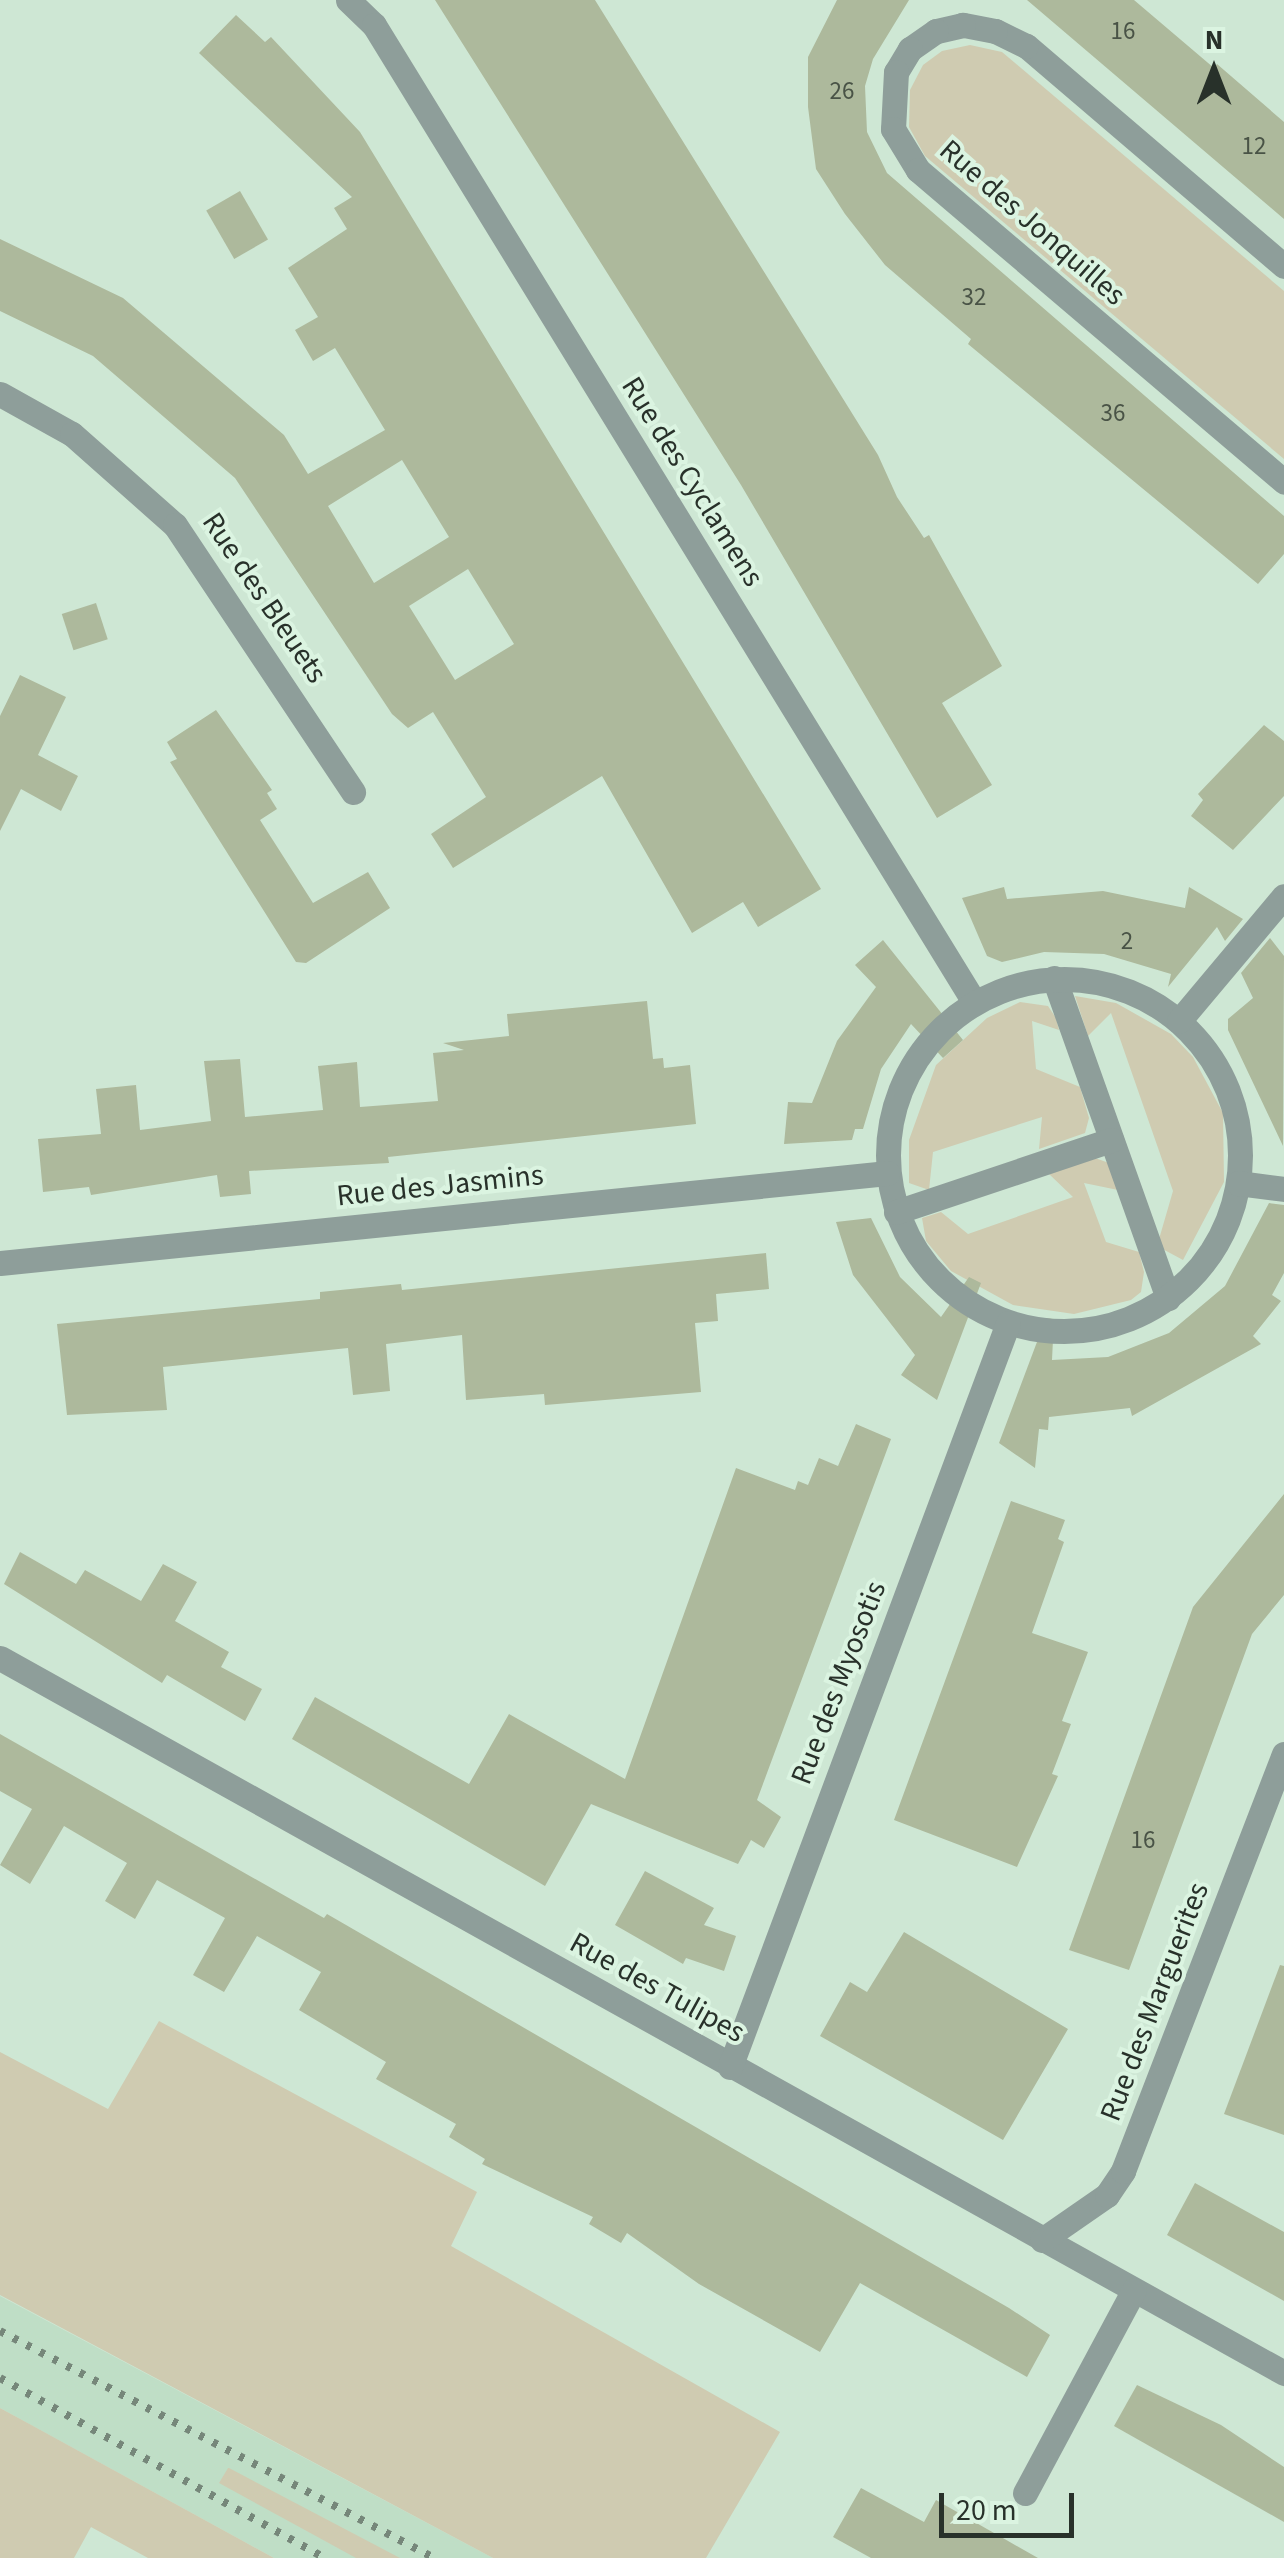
<!DOCTYPE html>
<html>
<head>
<meta charset="utf-8">
<style>
	body { margin:0 }
	#map { position:relative; width:1284px; height:2558px; overflow:hidden; background:#cee7d4; font-family:"Source Sans 3",sans-serif }
	div>[style] { position:absolute }
	[style*='--x'] { left:calc(var(--x)*1px); top:calc(var(--y)*1px); width:calc(var(--w)*1px); rotate:calc(var(--a)*1deg) }
	.built>* { inset:0; background:#bfdec6 }
	.green>* { inset:0; background:#cfcbb1 }
	.building>* { inset:0; background:#adb99c; transform-origin:0 0 }
	.minor>* { height:25px; margin:-12.5px; padding:0 12.5px; transform-origin:12.5px; border-radius:12.5px; background:#8e9e9a }
	.minor>.ring { margin:-12.5px; padding:0; box-sizing:content-box; background:none; border:25px solid #8e9e9a; border-radius:50% }
	.rail>* { height:8px; margin-top:-4px; transform-origin:0; background:repeating-linear-gradient(90deg,#76877a 0 5px,transparent 0 15px) }
	span { translate:-50% -50%; white-space:nowrap; text-align:center; line-height:1.15; -webkit-text-stroke:8px #dbf4e1; paint-order:stroke }
	.number-label { font-size:25px; color:#495346 }
	.number-label span { -webkit-text-stroke-width:0 }
	.street-label { font-size:30px; color:#28312a }
	.north { position:absolute; left:1164px; top:20px; width:100px; height:100px; -webkit-text-stroke:8px #dbf4e1; paint-order:stroke; rotate:0deg; font-size:28px; font-weight:700; line-height:40px; text-align:center; color:#28312a }
	.north::after { content:''; display:block; margin:auto; width:35px; height:45px; background:#28312a; clip-path:polygon(50% 0,100% 100%,50% 72%,0 100%) }
	.scale { position:absolute; left:939px; top:2493px; width:135px; height:45px; box-sizing:border-box; border:5px solid #28312a; border-top:0; padding-left:12px; font-size:30px; line-height:35px; white-space:nowrap; color:#28312a; -webkit-text-stroke:8px #dbf4e1; paint-order:stroke }
</style>
</head>
<body>
<div id="map">
	<div class="built">
		<i style="clip-path:polygon(0 2296px,493px 2558px,274px 2558px,0 2408px)"></i>
	</div>
	<div class="green">
		<i style="clip-path:polygon(970px 45px,1002px 52px,1284px 291px,1284px 459px,925px 156px,909px 127px,910px 90px,923px 65px,942px 51px)"></i>
		<i style="clip-path:polygon(1075px 996px,1116px 1003px,1171px 1034px,1193px 1057px,1223px 1113px,1224px 1182px,1183px 1260px,1157px 1246px,1173px 1191px,1111px 1013px,1088px 1036px)"></i>
		<i style="clip-path:polygon(1020px 1002px,1048px 1006px,1056px 1018px,1059px 1030px,1032px 1021px,1036px 1069px,1080px 1087px,1089px 1118px,1085px 1133px,1039px 1149px,1042px 1117px,933px 1152px,929px 1190px,909px 1183px,909px 1140px,936px 1065px,987px 1018px)"></i>
		<i style="clip-path:polygon(1095px 1158px,1109px 1163px,1118px 1190px,1084px 1183px,1106px 1242px,1139px 1252px,1144px 1272px,1141px 1292px,1131px 1300px,1074px 1314px,1013px 1305px,951px 1271px,926px 1241px,922px 1218px,941px 1212px,968px 1234px,1073px 1197px,1049px 1174px)"></i>
		<i style="clip-path:polygon(159px 2021px,477px 2192px,451px 2246px,780px 2432px,706px 2558px,493px 2558px,0 2295px,0 2052px,108px 2109px)"></i>
		<i style="clip-path:polygon(0 2408px,35px 2427px,274px 2558px,148px 2558px,91px 2527px,74px 2558px,0 2558px)"></i>
		<i style="clip-path:polygon(228px 2468px,229px 2468px,400px 2558px,356px 2558px,219px 2483px)"></i>
	</div>
	<div class="building">
		<i style="clip-path:polygon(435px 0,595px 0,878px 455px,897px 497px,924px 538px,929px 535px,1002px 666px,942px 703px,992px 785px,937px 818px,741px 485px)"></i>
		<i style="clip-path:polygon(837px 0,909px 0,873px 59px,865px 86px,867px 132px,887px 173px,1284px 516px,1284px 554px,1258px 584px,968px 344px,971px 339px,885px 265px,845px 214px,816px 169px,808px 107px,808px 57px)"></i>
		<i style="clip-path:polygon(1027px 0,1134px 0,1214px 68px,1217px 64px,1284px 122px,1284px 219px)"></i>
		<i style="clip-path:polygon(evenodd,236px 15px,265px 42px,271px 37px,360px 132px,821px 889px,758px 927px,743px 902px,692px 933px,602px 776px,453px 868px,431px 834px,486px 797px,433px 712px,408px 728px,392px 714px,235px 478px,93px 356px,0 311px,0 239px,123px 298px,284px 435px,308px 474px,385px 430px,335px 348px,313px 361px,295px 330px,318px 317px,288px 268px,347px 229px,334px 208px,352px 197px,199px 53px,236px 15px,402px 460px,449px 537px,374px 583px,328px 506px,402px 460px,236px 15px,468px 569px,514px 644px,455px 680px,409px 606px,468px 569px)"></i>
		<i style="left:240px;top:191px;width:56px;height:39px;rotate:60deg"></i>
		<i style="left:96px;top:603px;width:38px;height:36px;rotate:72deg"></i>
		<i style="clip-path:polygon(20px 675px,66px 697px,38px 755px,78px 776px,61px 811px,21px 789px,0 831px,0 716px)"></i>
		<i style="clip-path:polygon(216px 710px,272px 790px,267px 793px,277px 809px,260px 820px,313px 903px,368px 872px,390px 908px,306px 963px,296px 962px,170px 762px,177px 759px,167px 742px)"></i>
		<i style="clip-path:polygon(1264px 725px,1284px 741px,1284px 796px,1233px 850px,1191px 816px,1203px 800px,1198px 794px)"></i>
		<i style="clip-path:polygon(1004px 887px,1007px 899px,1103px 891px,1185px 908px,1189px 887px,1243px 919px,1225px 941px,1217px 927px,1168px 987px,1171px 974px,1104px 954px,1044px 952px,1002px 962px,987px 956px,962px 898px)"></i>
		<i style="clip-path:polygon(1270px 938px,1284px 956px,1283px 1146px,1228px 1030px,1228px 1019px,1253px 998px,1241px 973px)"></i>
		<i style="clip-path:polygon(883px 940px,963px 1040px,943px 1058px,911px 1024px,881px 1069px,863px 1129px,855px 1129px,852px 1140px,784px 1144px,788px 1102px,812px 1103px,837px 1041px,876px 987px,855px 965px)"></i>
		<i style="clip-path:polygon(647px 1001px,653px 1059px,663px 1058px,664px 1068px,690px 1065px,696px 1124px,388px 1157px,389px 1163px,249px 1171px,251px 1194px,220px 1197px,217px 1175px,91px 1195px,89px 1187px,43px 1192px,38px 1139px,101px 1134px,96px 1089px,136px 1085px,140px 1130px,211px 1121px,204px 1061px,240px 1059px,245px 1117px,323px 1110px,318px 1066px,357px 1062px,360px 1107px,438px 1101px,433px 1053px,464px 1050px,443px 1043px,509px 1036px,507px 1014px)"></i>
		<i style="clip-path:polygon(1269px 1203px,1284px 1205px,1284px 1273px,1272px 1295px,1281px 1301px,1253px 1336px,1261px 1344px,1132px 1416px,1130px 1408px,1049px 1417px,1048px 1430px,1039px 1429px,1035px 1468px,999px 1443px,1046px 1318px,1054px 1319px,1052px 1360px,1108px 1357px,1169px 1333px,1225px 1286px)"></i>
		<i style="clip-path:polygon(871px 1218px,900px 1277px,941px 1317px,969px 1277px,981px 1283px,937px 1400px,901px 1375px,915px 1355px,853px 1275px,836px 1222px)"></i>
		<i style="clip-path:polygon(766px 1253px,769px 1289px,716px 1294px,718px 1321px,695px 1323px,701px 1392px,545px 1405px,544px 1394px,466px 1400px,462px 1335px,386px 1344px,390px 1391px,353px 1395px,348px 1348px,163px 1367px,167px 1410px,67px 1415px,57px 1324px,320px 1299px,320px 1292px,401px 1284px,402px 1290px)"></i>
		<i style="clip-path:polygon(856px 1424px,891px 1439px,757px 1800px,781px 1817px,764px 1848px,751px 1840px,738px 1864px,591px 1804px,545px 1886px,292px 1739px,315px 1697px,469px 1784px,509px 1714px,625px 1779px,736px 1468px,795px 1490px,798px 1481px,808px 1485px,819px 1458px,838px 1466px)"></i>
		<i style="clip-path:polygon(1284px 1494px,1284px 1595px,1252px 1634px,1129px 1970px,1069px 1950px,1193px 1607px)"></i>
		<i style="clip-path:polygon(1011px 1501px,1065px 1520px,1058px 1539px,1064px 1542px,1032px 1633px,1088px 1652px,1062px 1721px,1071px 1724px,1052px 1774px,1058px 1776px,1017px 1867px,894px 1820px)"></i>
		<i style="clip-path:polygon(20px 1552px,76px 1584px,85px 1570px,141px 1601px,163px 1564px,197px 1582px,175px 1621px,229px 1652px,221px 1667px,262px 1689px,245px 1721px,167px 1675px,162px 1683px,4px 1584px)"></i>
		<i style="clip-path:polygon(0 1734px,324px 1918px,327px 1914px,1009px 2308px,1050px 2335px,1027px 2377px,860px 2283px,820px 2352px,699px 2284px,627px 2233px,621px 2243px,589px 2224px,593px 2217px,482px 2164px,485px 2159px,449px 2137px,456px 2124px,376px 2079px,386px 2062px,299px 2010px,321px 1972px,257px 1936px,224px 1992px,193px 1975px,225px 1918px,157px 1880px,135px 1919px,105px 1901px,127px 1863px,64px 1826px,30px 1884px,0 1865px,32px 1809px,0 1791px)"></i>
		<i style="clip-path:polygon(645px 1871px,714px 1908px,704px 1925px,736px 1936px,724px 1971px,686px 1958px,683px 1964px,615px 1925px)"></i>
		<i style="clip-path:polygon(904px 1932px,1068px 2029px,1003px 2140px,820px 2036px,850px 1982px,867px 1992px)"></i>
		<i style="clip-path:polygon(1280px 1965px,1284px 1966px,1284px 2135px,1224px 2114px)"></i>
		<i style="clip-path:polygon(1195px 2183px,1284px 2232px,1284px 2301px,1167px 2235px)"></i>
		<i style="clip-path:polygon(1137px 2385px,1221px 2425px,1284px 2467px,1284px 2522px,1114px 2426px)"></i>
		<i style="clip-path:polygon(861px 2488px,924px 2522px,936px 2500px,1038px 2558px,871px 2558px,833px 2537px)"></i>
	</div>
	<div class="minor">
		<i style="--x:348;--y:0;--w:36;--a:44"></i>
		<i style="--x:374;--y:25;--w:1147;--a:58.44"></i>
		<i style="--x:1284;--y:266;--w:339;--a:-139.5"></i>
		<i style="--x:1026;--y:46;--w:34;--a:-154"></i>
		<i style="--x:995;--y:31;--w:33;--a:-169"></i>
		<i style="--x:963;--y:25;--w:28;--a:167"></i>
		<i style="--x:936;--y:31;--w:32;--a:145"></i>
		<i style="--x:910;--y:49;--w:27;--a:121"></i>
		<i style="--x:896;--y:72;--w:57;--a:93"></i>
		<i style="--x:893;--y:129;--w:48;--a:58.6"></i>
		<i style="--x:918;--y:170;--w:481;--a:40.4"></i>
		<i style="--x:0;--y:394;--w:82;--a:29.1"></i>
		<i style="--x:72;--y:434;--w:137;--a:41.5"></i>
		<i style="--x:175;--y:525;--w:321;--a:56.3"></i>
		<i style="--x:1054;--y:978;--w:340;--a:70.4"></i>
		<i class="ring" style="left:888px;top:979px;width:327px;height:327px"></i>
		<i style="--x:1179;--y:1021;--w:163;--a:-50"></i>
		<i style="--x:1238;--y:1183;--w:46;--a:7.4"></i>
		<i style="--x:896;--y:1212;--w:227;--a:-18.5"></i>
		<i style="--x:0;--y:1263;--w:892;--a:-5.79"></i>
		<i style="--x:0;--y:1658;--w:1470;--a:29.11"></i>
		<i style="--x:730;--y:2067;--w:794;--a:-69.51"></i>
		<i style="--x:1042;--y:2240;--w:79;--a:-34.7"></i>
		<i style="--x:1107;--y:2195;--w:29;--a:-56"></i>
		<i style="--x:1123;--y:2171;--w:447;--a:-68.9"></i>
		<i style="--x:1025;--y:2493;--w:230;--a:-61.8"></i>
	</div>
	<div class="rail">
		<i style="--x:0;--y:2331;--w:491;--a:27.6"></i>
		<i style="--x:0;--y:2378;--w:372;--a:29"></i>
	</div>
	<div class="number-label">
		<span style="left:1123px;top:31px">16</span>
		<span style="left:842px;top:91px">26</span>
		<span style="left:1254px;top:146px">12</span>
		<span style="left:974px;top:297px">32</span>
		<span style="left:1113px;top:413px">36</span>
		<span style="left:1127px;top:941px">2</span>
		<span style="left:1143px;top:1840px">16</span>
	</div>
	<div class="street-label">
		<span style="left:1032px;top:223px;rotate:41deg">Rue des Jonquilles</span>
		<span style="left:692px;top:482px;rotate:58deg">Rue des Cyclamens</span>
		<span style="left:264px;top:598px;rotate:56deg">Rue des Bleuets</span>
		<span style="left:440px;top:1186px;rotate:-6deg">Rue des Jasmins</span>
		<span style="left:839px;top:1683px;rotate:-69deg">Rue des Myosotis</span>
		<span style="left:657px;top:1988px;rotate:29deg">Rue des Tulipes</span>
		<span style="left:1155px;top:2002px;rotate:-69deg">Rue des Marguerites</span>
	</div>
	<div class="north">N</div>
	<div class="scale">20 m</div>
</div>
</body>
</html>
